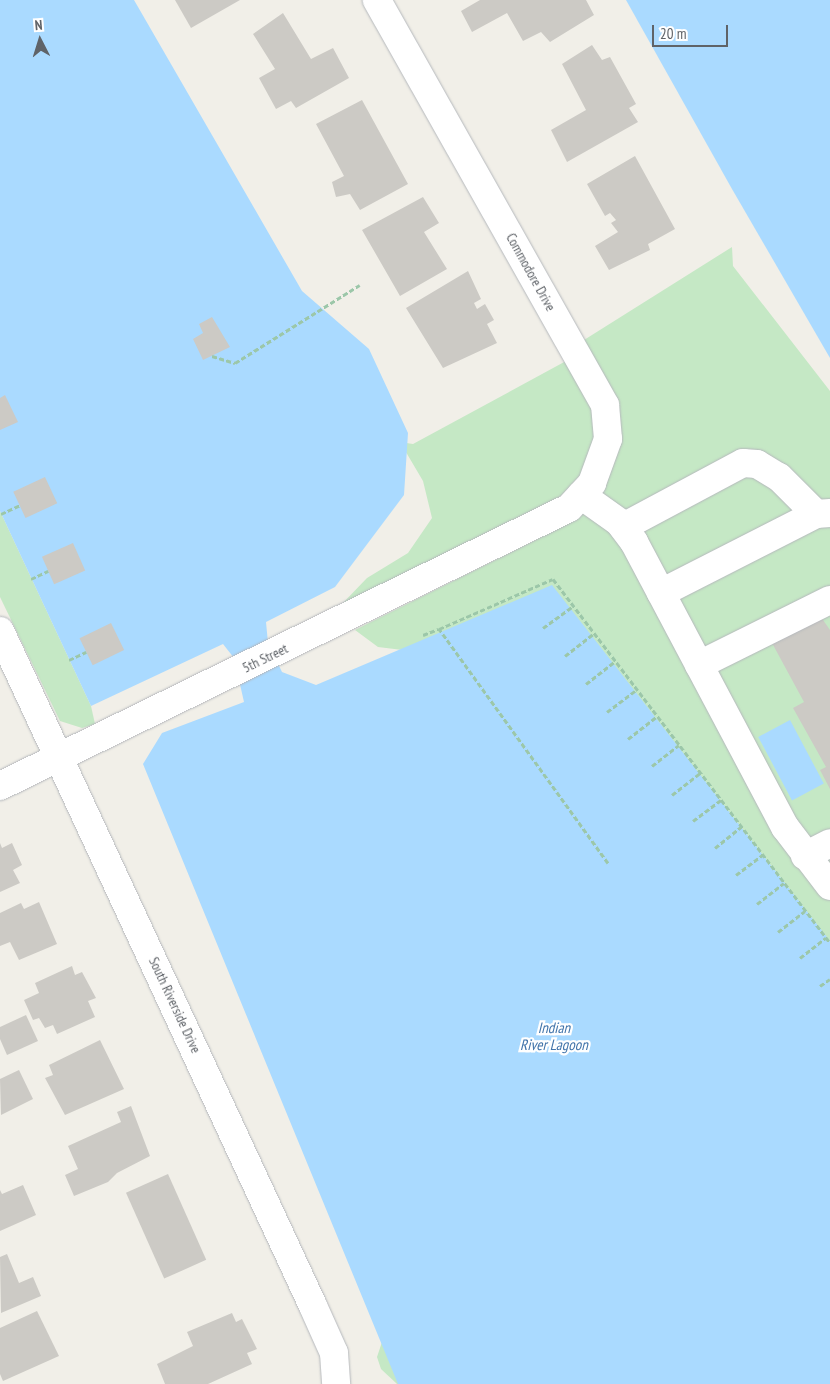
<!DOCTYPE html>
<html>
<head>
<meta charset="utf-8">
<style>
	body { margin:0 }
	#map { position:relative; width:830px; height:1384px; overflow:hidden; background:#f1efe8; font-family:"PT Sans Narrow",sans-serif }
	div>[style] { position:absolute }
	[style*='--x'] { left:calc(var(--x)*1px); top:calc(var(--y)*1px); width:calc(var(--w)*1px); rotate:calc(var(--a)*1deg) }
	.green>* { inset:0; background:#c5e8c5 }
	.water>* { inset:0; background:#aadaff; transform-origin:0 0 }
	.building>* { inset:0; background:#cccac5; transform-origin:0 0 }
	.path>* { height:3px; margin-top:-1.5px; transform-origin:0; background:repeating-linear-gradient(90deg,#9cc7a9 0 5px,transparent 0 7.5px) }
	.roads { filter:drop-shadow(0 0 1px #b5b8bc) drop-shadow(0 0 1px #b5b8bc) }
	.minor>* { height:28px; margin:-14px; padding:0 14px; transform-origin:14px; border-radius:14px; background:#fff }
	span { translate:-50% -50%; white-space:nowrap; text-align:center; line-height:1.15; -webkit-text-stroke:4.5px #fff; paint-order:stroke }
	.street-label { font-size:14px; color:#5f6368 }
	.water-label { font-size:15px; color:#4174aa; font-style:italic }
	.north { position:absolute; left:15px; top:15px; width:50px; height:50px; -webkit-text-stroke:4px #fff; paint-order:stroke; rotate:355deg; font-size:14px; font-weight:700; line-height:20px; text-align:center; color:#5f6368 }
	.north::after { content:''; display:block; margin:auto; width:18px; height:22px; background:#5f6368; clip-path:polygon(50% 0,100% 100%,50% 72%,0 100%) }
	.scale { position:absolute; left:652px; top:25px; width:76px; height:22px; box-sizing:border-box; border:2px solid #5f6368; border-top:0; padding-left:6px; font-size:15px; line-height:18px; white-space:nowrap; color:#5f6368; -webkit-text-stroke:4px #fff; paint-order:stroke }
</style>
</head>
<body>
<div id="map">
	<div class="green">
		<i style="clip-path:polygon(732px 247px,733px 266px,830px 391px,830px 969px,427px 653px,378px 647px,355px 630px,578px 519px,604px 489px,618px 403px,584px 340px)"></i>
		<i style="clip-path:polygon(566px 361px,593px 409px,595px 437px,581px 474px,561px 496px,341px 605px,367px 578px,408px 553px,432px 518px,423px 481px,400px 442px,413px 444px)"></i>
		<i style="clip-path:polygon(0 511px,91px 706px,95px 724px,82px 728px,60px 721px,0 597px)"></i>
		<i style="clip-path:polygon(385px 1333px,436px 1384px,397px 1384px,381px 1369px,377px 1357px)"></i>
	</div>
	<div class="water">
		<i style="clip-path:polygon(0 0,134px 0,302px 291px,369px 349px,408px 433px,404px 495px,335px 587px,266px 622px,268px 643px,282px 672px,316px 685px,552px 585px,830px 941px,830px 1384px,398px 1384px,143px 764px,162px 733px,244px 702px,234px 658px,223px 644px,91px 706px,0 511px)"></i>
		<i style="clip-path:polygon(626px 0,830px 0,830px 358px,732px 189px)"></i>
		<i style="left:790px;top:720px;width:72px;height:36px;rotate:62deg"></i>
	</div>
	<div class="building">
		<i style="clip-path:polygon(175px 0,240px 0,191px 28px)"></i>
		<i style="clip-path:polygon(480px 0,586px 0,594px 15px,550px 42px,541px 32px,523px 41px,507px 13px,472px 32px,461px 11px)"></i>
		<i style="clip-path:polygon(283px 13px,311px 59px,333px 48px,349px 78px,296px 108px,291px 101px,276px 109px,259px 78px,275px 69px,253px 34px)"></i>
		<i style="clip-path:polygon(592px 45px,602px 60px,610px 57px,636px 104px,629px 108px,638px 122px,567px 162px,551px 130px,586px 110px,562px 64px)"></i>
		<i style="clip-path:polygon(362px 100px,408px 184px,360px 210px,350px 194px,336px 197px,332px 182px,344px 176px,316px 124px)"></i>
		<i style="clip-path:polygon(635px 156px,675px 229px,648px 244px,650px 250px,609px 270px,595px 246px,618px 232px,611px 223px,616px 220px,610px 213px,605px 216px,587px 184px)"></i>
		<i style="clip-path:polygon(423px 197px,439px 223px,424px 232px,447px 269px,400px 296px,362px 230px)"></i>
		<i style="clip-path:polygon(468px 271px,481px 299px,474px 303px,477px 309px,485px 304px,494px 320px,487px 324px,497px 343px,443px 368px,406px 308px)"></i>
		<i style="clip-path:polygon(212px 317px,230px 347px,203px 360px,193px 339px,203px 333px,199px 324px)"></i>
		<i style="clip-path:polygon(5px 395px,18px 422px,0 430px,0 398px)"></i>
		<i style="left:45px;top:477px;width:29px;height:35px;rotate:65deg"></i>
		<i style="left:73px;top:543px;width:30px;height:34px;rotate:66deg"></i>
		<i style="clip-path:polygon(821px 617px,830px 630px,830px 789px,820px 770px,826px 767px,793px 708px,804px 702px,772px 643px)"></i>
		<i style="left:111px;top:623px;width:30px;height:35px;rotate:64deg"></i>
		<i style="clip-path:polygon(0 843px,2px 848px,12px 843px,22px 865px,13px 870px,20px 883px,0 892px)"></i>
		<i style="clip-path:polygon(39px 902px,57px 944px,19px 960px,10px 942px,0 946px,0 913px,21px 903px,24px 909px)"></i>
		<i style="clip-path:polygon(72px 966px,75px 975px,82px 972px,96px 998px,88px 1001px,95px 1017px,57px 1034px,53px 1025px,45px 1028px,39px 1018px,33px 1020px,24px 1000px,39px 993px,35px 983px)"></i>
		<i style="clip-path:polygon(26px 1015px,38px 1041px,7px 1055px,0 1039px,0 1027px)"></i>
		<i style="clip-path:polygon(100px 1040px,124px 1089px,65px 1115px,45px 1078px,53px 1075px,49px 1065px)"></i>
		<i style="clip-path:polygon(19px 1070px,33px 1099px,1px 1115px,0 1079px)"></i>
		<i style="clip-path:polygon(131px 1106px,150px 1156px,117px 1173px,108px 1182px,74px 1196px,65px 1175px,78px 1169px,68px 1146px,121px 1122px,117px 1112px)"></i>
		<i style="left:168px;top:1174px;width:94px;height:46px;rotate:66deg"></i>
		<i style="clip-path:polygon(23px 1185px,36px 1215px,0 1231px,0 1190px,2px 1194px)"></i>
		<i style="clip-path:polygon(7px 1254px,19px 1283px,33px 1277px,41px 1296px,1px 1313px,0 1257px)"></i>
		<i style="clip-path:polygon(37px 1311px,59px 1356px,3px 1381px,0 1374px,0 1328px)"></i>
		<i style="clip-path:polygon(232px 1313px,236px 1322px,242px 1319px,257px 1349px,247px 1353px,252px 1364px,208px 1384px,165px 1384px,157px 1364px,193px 1346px,187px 1332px)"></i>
	</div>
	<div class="path">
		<i style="--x:212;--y:356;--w:24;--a:17"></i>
		<i style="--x:235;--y:363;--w:147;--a:-32"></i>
		<i style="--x:1;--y:514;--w:21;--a:-25"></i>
		<i style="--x:31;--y:579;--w:19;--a:-25"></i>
		<i style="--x:543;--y:628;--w:37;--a:-36"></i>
		<i style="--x:423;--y:635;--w:17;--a:-21"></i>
		<i style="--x:565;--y:656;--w:37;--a:-38"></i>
		<i style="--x:69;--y:660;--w:19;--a:-25"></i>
		<i style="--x:586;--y:684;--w:37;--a:-38"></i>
		<i style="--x:607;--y:712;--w:38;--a:-37"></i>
		<i style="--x:628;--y:739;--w:37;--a:-38"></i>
		<i style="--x:652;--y:766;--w:34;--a:-38"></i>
		<i style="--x:672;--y:795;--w:36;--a:-38"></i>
		<i style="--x:693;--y:821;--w:35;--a:-37"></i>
		<i style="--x:715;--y:848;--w:33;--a:-39"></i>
		<i style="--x:608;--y:863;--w:289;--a:-125.8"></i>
		<i style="--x:439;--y:629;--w:124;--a:-23.7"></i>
		<i style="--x:553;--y:579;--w:457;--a:52.7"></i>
		<i style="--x:736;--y:875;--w:34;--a:-37"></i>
		<i style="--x:757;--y:904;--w:34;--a:-38"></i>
		<i style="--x:778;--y:932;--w:34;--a:-38"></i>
		<i style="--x:800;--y:958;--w:33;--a:-38"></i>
		<i style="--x:820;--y:986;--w:12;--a:-35"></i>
	</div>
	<div class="roads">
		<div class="minor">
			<i style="--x:581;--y:495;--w:47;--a:35.4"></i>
			<i style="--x:619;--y:522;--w:25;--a:53"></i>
			<i style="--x:634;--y:542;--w:323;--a:62.1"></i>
			<i style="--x:785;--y:827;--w:74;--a:52.7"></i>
			<i style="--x:623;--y:527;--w:136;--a:-28.1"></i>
			<i style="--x:743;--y:463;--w:14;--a:4"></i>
			<i style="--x:757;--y:464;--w:26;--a:31"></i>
			<i style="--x:779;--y:477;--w:52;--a:45"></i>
			<i style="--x:661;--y:593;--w:174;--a:-27"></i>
			<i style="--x:816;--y:514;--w:14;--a:-4"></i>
			<i style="--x:0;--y:631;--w:744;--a:65.12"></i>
			<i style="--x:313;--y:1306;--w:51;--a:65.9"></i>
			<i style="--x:334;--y:1353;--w:31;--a:86"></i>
			<i style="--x:699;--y:665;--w:146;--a:-26.4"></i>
			<i style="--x:0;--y:786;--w:633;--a:-26.04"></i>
			<i style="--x:569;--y:508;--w:34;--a:-47"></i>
			<i style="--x:592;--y:483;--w:47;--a:-70"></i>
			<i style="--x:608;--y:439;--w:34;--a:-95"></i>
			<i style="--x:605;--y:405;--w:465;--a:-119.4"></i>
			<i style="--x:805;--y:856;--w:28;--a:-27"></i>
		</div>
	</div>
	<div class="street-label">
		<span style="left:531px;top:272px;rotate:61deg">Commodore Drive</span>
		<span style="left:265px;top:658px;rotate:-26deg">5th Street</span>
		<span style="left:175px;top:1005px;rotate:65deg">South Riverside Drive</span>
	</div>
	<div class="water-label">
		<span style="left:554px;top:1036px">Indian<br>River Lagoon</span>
	</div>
	<div class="north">N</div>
	<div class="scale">20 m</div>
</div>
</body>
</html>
